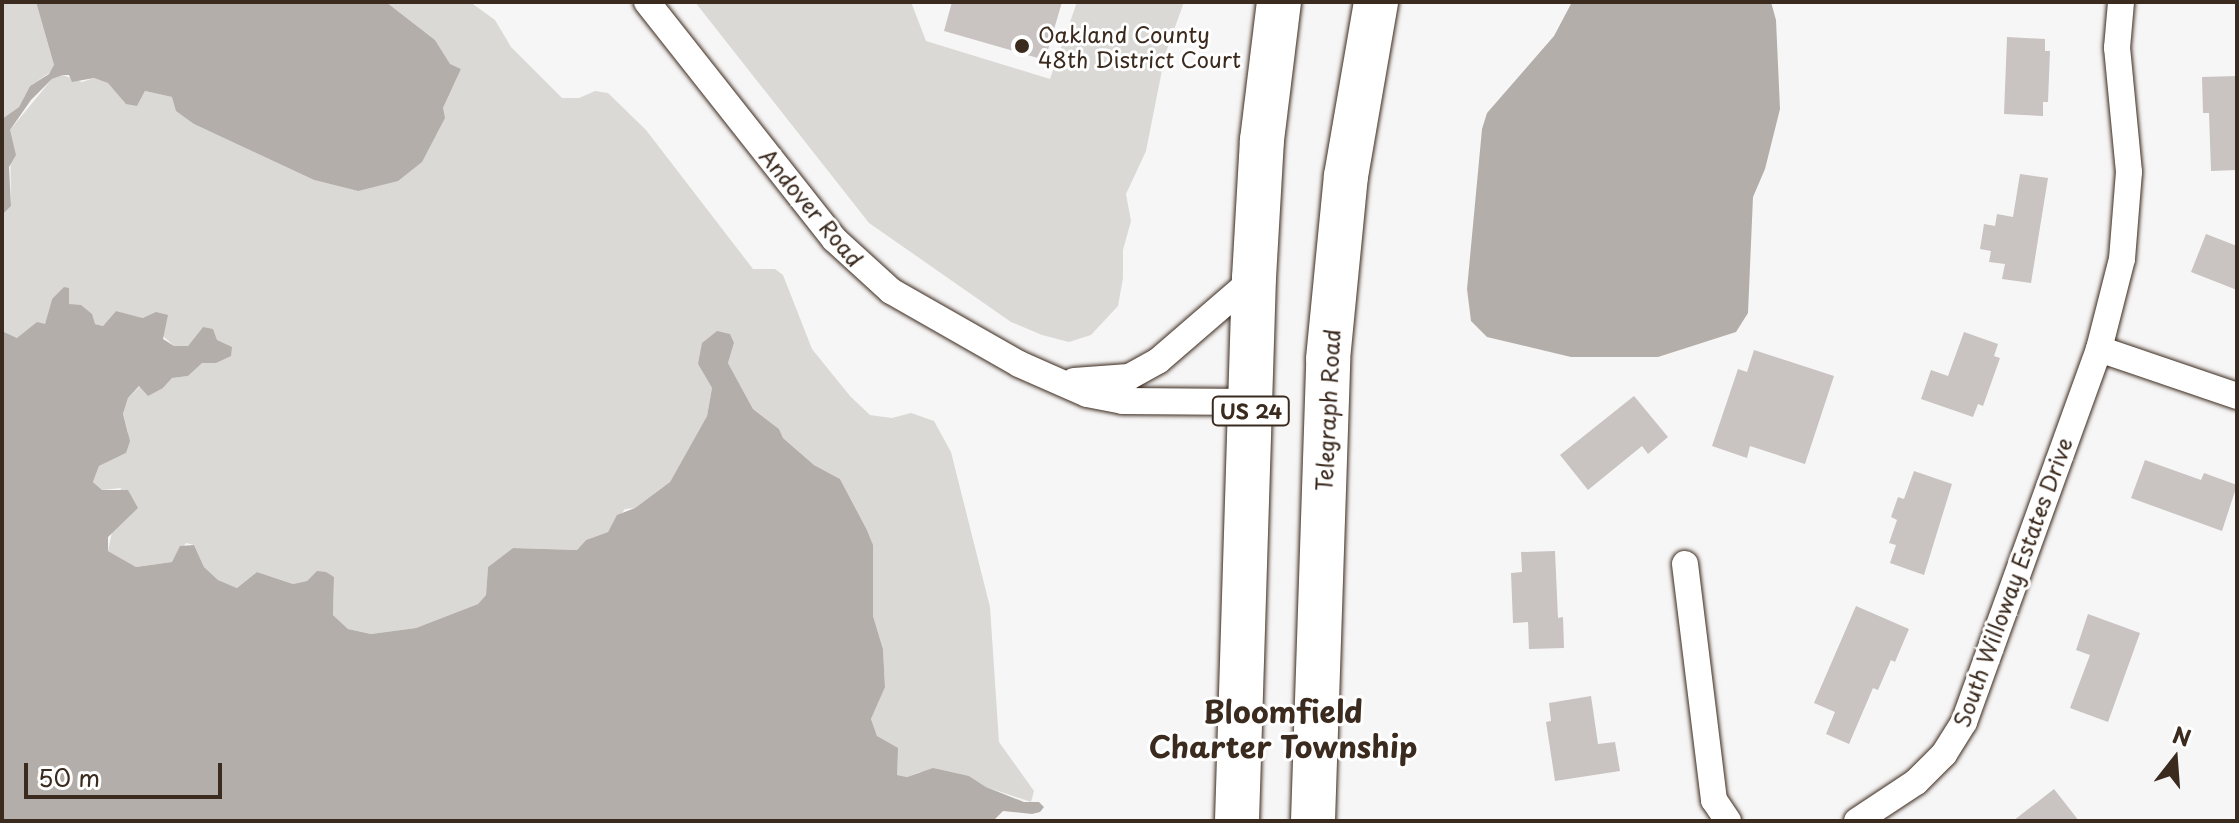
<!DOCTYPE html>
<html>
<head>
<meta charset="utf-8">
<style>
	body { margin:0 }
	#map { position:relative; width:2239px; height:823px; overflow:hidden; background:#f7f6f6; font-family:"Playpen Sans",sans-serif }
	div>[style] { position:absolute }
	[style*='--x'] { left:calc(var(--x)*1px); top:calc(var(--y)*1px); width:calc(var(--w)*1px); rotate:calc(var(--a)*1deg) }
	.green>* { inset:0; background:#dbd9d6 }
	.water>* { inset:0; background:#b4aeaa }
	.building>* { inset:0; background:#c9c3c1 }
	.roads { filter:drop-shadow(0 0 2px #3b2a1e) drop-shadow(0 0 2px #3b2a1e) }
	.minor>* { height:26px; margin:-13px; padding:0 13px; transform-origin:13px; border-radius:13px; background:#fff }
	.trunk>* { height:44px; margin:-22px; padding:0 22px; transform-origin:22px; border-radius:22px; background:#fff }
	.dots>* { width:22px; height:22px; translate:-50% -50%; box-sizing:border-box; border:4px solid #fff; border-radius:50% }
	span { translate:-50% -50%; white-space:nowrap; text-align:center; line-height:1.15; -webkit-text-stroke:6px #fff; paint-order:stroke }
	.shield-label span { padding:2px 6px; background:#fff; border:2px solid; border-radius:6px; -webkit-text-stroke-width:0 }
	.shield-label { font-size:20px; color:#3b2a1e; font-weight:700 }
	.poi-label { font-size:22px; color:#3b2a1e }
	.left { translate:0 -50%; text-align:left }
	.street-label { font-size:22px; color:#3b2a1e }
	.district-label { font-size:30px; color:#3b2a1e; font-weight:700 }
	.frame { position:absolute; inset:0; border:4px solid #3b2a1e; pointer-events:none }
	.north { position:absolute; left:2135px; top:719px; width:80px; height:80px; -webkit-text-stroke:6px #fff; paint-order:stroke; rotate:17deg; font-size:22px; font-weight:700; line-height:32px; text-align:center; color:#3b2a1e }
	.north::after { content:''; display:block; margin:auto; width:28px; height:36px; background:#3b2a1e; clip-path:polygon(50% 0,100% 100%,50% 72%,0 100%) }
	.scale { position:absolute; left:24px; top:763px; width:198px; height:36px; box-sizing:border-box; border:4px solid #3b2a1e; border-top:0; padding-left:10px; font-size:24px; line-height:28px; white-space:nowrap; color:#3b2a1e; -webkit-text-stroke:6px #fff; paint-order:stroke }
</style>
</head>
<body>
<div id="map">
	<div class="green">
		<i style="clip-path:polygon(2px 2px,36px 2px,54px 65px,52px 71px,30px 86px,19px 107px,2px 119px)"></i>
		<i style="clip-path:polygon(386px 2px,470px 2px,495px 20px,511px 47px,562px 98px,579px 98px,595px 91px,608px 93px,646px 130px,753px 269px,775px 269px,783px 275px,812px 349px,850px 396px,870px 415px,892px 418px,911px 413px,934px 421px,951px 452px,990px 607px,999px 742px,1034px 791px,1031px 802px,986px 787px,969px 776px,920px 772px,907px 777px,897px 775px,895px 763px,877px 736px,871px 719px,885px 686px,883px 649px,873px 616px,873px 546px,867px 530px,840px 479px,814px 465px,783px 438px,779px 429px,753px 409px,728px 363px,734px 343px,698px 364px,712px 388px,707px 416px,670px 482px,635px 508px,625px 509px,608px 532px,586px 540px,577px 550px,513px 548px,488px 567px,486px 595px,478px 604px,416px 628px,371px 634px,348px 629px,333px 615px,334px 577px,317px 572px,307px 581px,293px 584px,257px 572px,237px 588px,218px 580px,204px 567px,194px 545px,186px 543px,172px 562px,136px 567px,108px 551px,121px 488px,102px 490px,93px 482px,99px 466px,126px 453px,128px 432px,123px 414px,128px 398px,140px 386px,163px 388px,172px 378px,188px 376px,202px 362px,216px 363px,217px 340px,203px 327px,188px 346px,174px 346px,143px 318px,116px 311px,103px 326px,95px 324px,69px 304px,67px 293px,52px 299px,45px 324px,17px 338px,2px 331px,2px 215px,11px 206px,10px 130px,52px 79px,63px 75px,82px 82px,94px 78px,109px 83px,137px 106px,145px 91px,172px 97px,194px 124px,314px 180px,358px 191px,443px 108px,461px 69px,450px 65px,435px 40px)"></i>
		<i style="clip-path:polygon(695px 2px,911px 2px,926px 41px,1050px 79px,1077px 2px,1184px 2px,1165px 55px,1146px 151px,1126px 194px,1131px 221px,1123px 250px,1123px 278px,1118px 306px,1091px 335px,1069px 342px,1042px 335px,1011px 322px,869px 223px)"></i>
	</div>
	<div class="water">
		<i style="clip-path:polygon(36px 2px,386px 2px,435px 40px,450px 64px,461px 69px,443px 108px,445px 118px,422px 162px,398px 181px,358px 191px,314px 180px,194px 124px,176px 111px,172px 97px,145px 91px,137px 106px,126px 104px,108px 83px,94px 78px,72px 82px,69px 75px,63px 75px,52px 79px,31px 100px,10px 130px,16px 155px,9px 167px,11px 206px,2px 215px,2px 119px,19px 107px,30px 86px,49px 74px,54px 65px)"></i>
		<i style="clip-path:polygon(1572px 2px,1771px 2px,1776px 20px,1780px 109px,1765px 169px,1753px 197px,1748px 313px,1736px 332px,1658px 357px,1571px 357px,1487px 337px,1471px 321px,1467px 289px,1482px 129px,1487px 113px,1554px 36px)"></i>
		<i style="clip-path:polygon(64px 287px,69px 288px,69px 304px,81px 305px,92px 314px,95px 324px,103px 326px,116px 311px,143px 318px,156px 312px,168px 315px,163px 339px,174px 346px,188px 346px,203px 327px,213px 329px,217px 340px,232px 347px,231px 356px,216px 363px,202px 363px,188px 376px,172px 378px,163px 388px,148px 396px,139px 386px,128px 398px,123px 414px,130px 441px,126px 453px,99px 466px,93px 482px,102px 490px,128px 490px,138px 508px,108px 537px,108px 551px,136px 567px,172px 562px,180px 546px,194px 545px,204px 567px,218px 580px,237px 588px,257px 572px,293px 584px,307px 581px,317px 571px,326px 572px,334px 577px,333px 615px,348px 629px,371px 634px,416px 628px,478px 604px,486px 595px,488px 567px,513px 548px,577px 550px,586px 540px,608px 532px,617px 515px,635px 508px,670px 482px,707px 416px,712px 388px,698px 364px,702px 343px,717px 331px,730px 334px,734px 343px,728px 363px,753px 409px,779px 429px,783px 438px,814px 465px,840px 479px,867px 530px,873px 545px,873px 616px,883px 649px,885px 687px,871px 719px,877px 736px,898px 748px,897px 775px,907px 777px,933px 768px,969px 776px,986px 787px,1024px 802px,1039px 802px,1044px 807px,1040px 812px,1032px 814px,1003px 811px,993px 821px,2px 821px,2px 331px,17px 338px,37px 322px,45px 324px,52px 299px)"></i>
	</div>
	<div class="building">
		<i style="clip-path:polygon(952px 2px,1062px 2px,1045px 60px,944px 31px)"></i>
		<i style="clip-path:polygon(2007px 37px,2045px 39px,2045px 51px,2050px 51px,2048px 102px,2043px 102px,2043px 116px,2004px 114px)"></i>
		<i style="clip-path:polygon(2237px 76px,2237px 170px,2211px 171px,2209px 113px,2203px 113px,2202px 77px)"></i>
		<i style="clip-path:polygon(2020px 174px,2048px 178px,2031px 283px,2002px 279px,2005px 264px,1989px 262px,1991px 251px,1980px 249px,1984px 224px,1995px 226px,1997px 214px,2013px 217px)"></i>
		<i style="clip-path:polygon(2206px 234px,2237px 246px,2237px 290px,2191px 272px)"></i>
		<i style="clip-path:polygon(1964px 332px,1998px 344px,1994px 356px,2000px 358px,1983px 406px,1978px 404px,1973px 417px,1921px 399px,1931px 370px,1948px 376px)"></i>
		<i style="clip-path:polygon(1754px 350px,1834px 376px,1805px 464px,1750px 446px,1747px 458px,1712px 446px,1738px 369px,1747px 372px)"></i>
		<i style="clip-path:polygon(1634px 396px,1668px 437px,1648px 454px,1642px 446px,1588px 490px,1560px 455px)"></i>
		<i style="clip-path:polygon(2145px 460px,2201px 480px,2204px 473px,2237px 485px,2222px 531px,2131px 498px)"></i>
		<i style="clip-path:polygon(1914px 471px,1952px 484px,1924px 575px,1890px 563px,1896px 545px,1889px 543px,1897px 520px,1891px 517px,1898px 497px,1904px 499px)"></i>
		<i style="clip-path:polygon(1555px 551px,1558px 618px,1563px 617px,1564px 648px,1529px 649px,1528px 622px,1513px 623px,1511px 573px,1522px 572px,1521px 552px)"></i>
		<i style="clip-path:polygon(1856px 606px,1909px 629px,1895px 662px,1891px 660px,1878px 690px,1873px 688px,1849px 744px,1826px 734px,1835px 712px,1814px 703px)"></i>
		<i style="clip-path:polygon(2088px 614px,2140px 633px,2108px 722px,2070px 708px,2090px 655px,2076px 650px)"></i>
		<i style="clip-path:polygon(1591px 696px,1598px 744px,1615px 742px,1620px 771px,1555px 781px,1546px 722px,1551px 721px,1549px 703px)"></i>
		<i style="clip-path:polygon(2054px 789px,2079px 821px,2013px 821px)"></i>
	</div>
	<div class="roads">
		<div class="minor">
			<i style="--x:647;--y:2;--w:302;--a:51.7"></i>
			<i style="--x:834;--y:239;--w:77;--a:42.4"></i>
			<i style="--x:891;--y:291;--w:147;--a:29.7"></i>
			<i style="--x:1019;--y:364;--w:74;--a:23.8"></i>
			<i style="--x:1087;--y:394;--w:37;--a:11"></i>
			<i style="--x:1123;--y:401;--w:128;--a:0.4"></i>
			<i style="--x:2099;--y:349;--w:146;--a:18.8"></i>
			<i style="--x:1074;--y:381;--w:55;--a:-4.2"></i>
			<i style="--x:1129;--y:377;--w:33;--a:-29"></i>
			<i style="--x:1158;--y:361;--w:127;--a:-40.8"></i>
			<i style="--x:1685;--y:564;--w:238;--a:83"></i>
			<i style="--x:1714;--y:800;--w:25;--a:56"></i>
			<i style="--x:1857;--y:821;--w:71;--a:-33.5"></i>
			<i style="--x:1916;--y:782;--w:40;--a:-45"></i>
			<i style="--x:1944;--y:754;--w:38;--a:-58"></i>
			<i style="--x:1964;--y:722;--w:397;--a:-70.1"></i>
			<i style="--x:2099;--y:349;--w:93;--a:-75.7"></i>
			<i style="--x:2122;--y:259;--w:87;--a:-85.4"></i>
			<i style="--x:2129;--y:172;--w:125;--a:-95.5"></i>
			<i style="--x:2117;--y:48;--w:46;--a:-85"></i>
		</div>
		<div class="trunk">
			<i style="--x:1237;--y:821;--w:543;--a:-88.21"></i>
			<i style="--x:1254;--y:278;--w:138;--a:-86.7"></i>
			<i style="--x:1262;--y:140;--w:139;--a:-83"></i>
			<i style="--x:1313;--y:821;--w:462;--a:-88.1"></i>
			<i style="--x:1328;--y:359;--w:184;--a:-84.4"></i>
			<i style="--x:1346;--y:176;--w:177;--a:-80.2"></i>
		</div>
	</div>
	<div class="dots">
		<i style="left:1022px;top:46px;background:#3b2a1e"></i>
	</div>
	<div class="shield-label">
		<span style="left:1251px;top:411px">US 24</span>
	</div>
	<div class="poi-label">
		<span class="left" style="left:1038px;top:46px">Oakland County<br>48th District Court</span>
	</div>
	<div class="street-label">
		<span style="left:812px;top:207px;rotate:50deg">Andover Road</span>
		<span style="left:1327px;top:410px;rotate:-87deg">Telegraph Road</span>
		<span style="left:2012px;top:582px;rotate:-70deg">South Willoway Estates Drive</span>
	</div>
	<div class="district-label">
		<span style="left:1283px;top:728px">Bloomfield<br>Charter Township</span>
	</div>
	<div class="frame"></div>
	<div class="north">N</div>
	<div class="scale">50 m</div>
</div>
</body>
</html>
